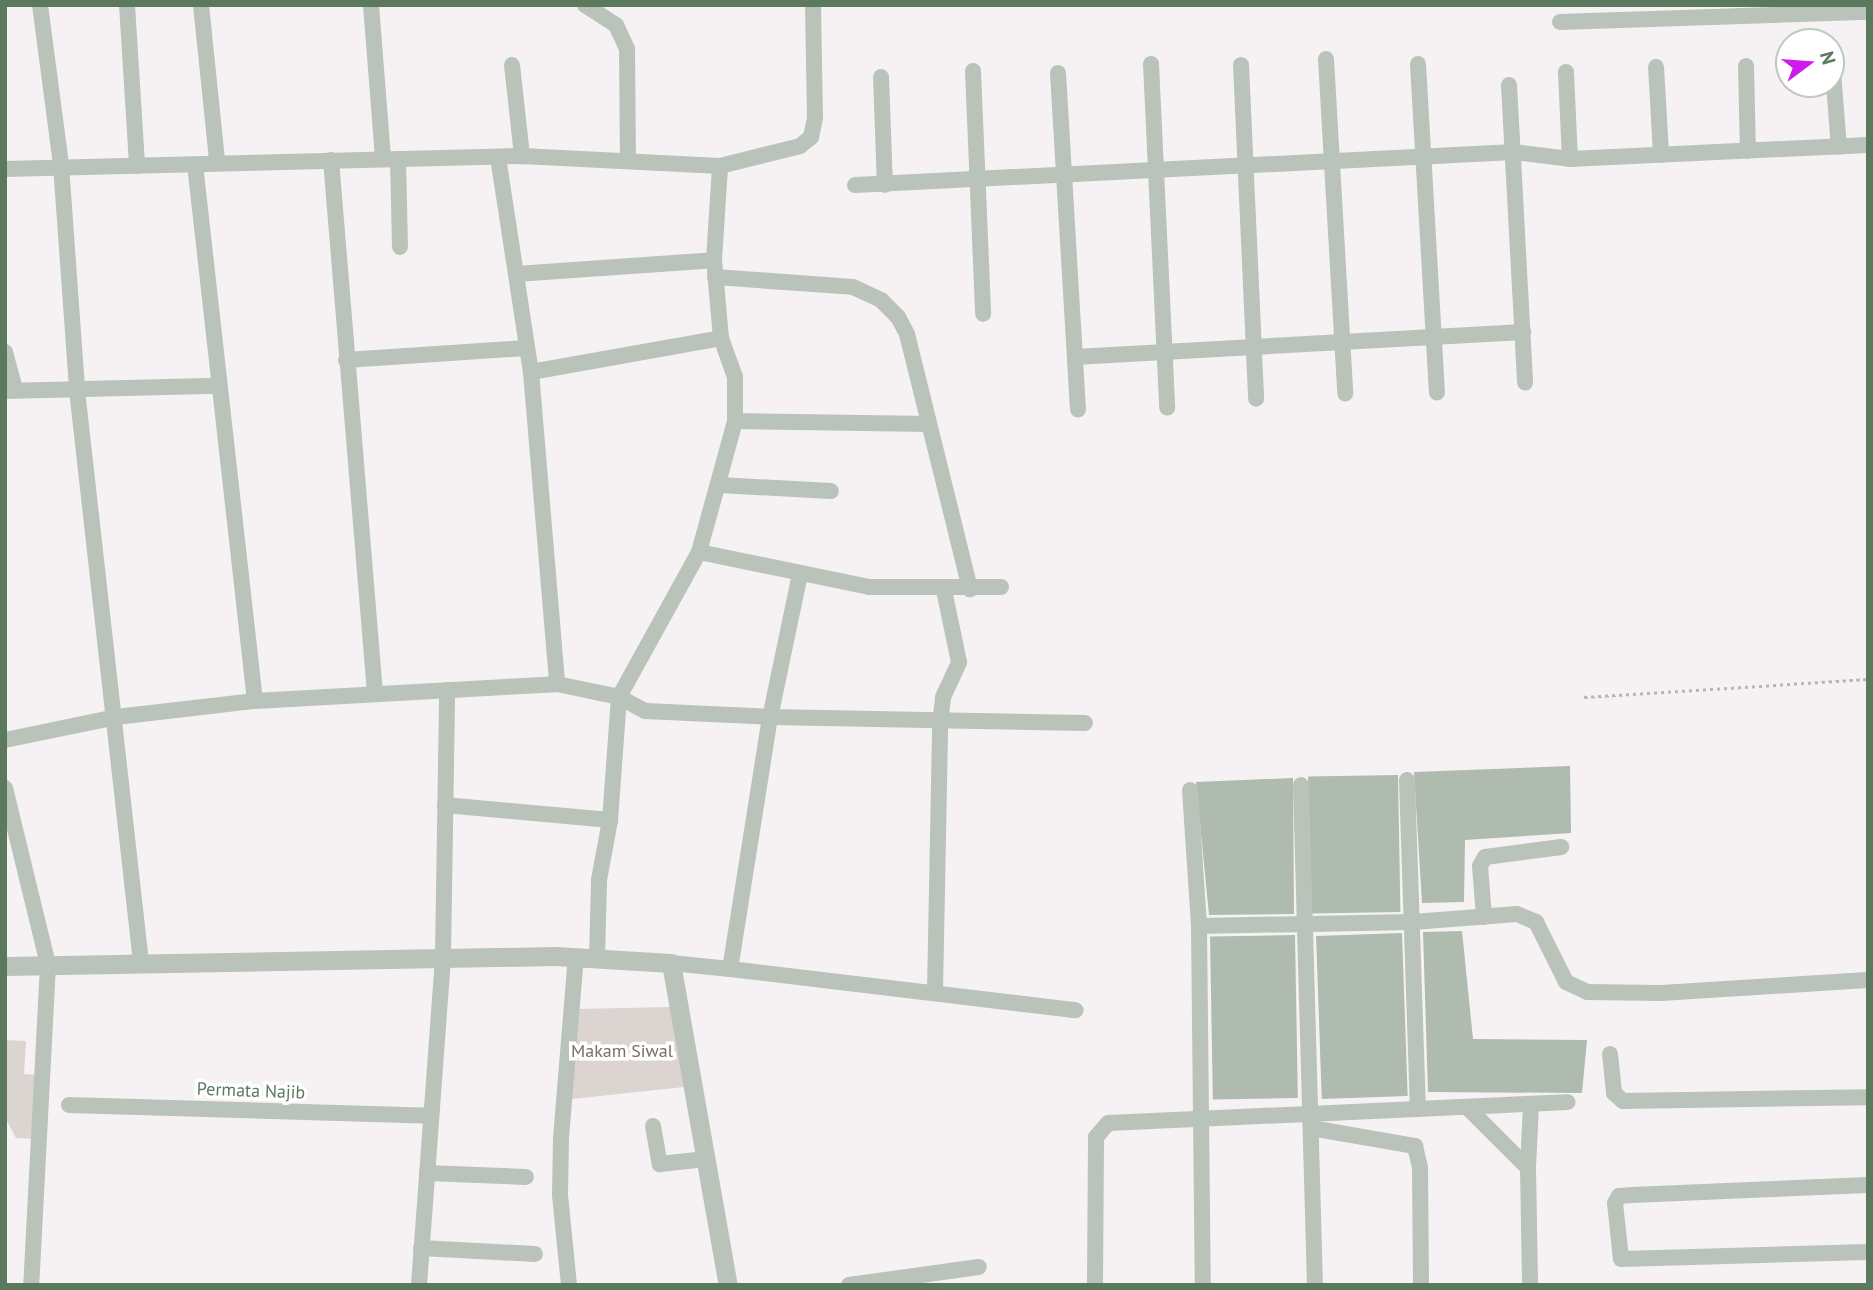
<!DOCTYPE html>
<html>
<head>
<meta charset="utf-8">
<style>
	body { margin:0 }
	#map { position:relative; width:1873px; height:1290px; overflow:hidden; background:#f6f2f3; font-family:"PT Sans",sans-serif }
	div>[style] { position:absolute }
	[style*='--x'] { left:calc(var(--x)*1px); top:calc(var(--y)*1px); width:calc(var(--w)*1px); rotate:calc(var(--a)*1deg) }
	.green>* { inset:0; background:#dbd4d1 }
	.building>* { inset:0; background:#aebbae; transform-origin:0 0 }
	.path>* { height:2.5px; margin-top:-1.25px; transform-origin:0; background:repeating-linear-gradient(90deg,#b2bab3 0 3.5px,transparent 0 7px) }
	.minor>* { height:16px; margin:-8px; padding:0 8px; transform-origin:8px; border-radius:8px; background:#b9c3ba }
	.tertiary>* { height:19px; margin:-9.5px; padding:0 9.5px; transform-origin:9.5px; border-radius:9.5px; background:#b9c3ba }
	span { translate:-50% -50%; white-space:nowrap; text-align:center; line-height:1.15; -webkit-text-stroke:7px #fff; paint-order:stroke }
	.park-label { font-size:18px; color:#7c6d62 }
	.street-label { font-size:18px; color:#5b795d }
	.frame { position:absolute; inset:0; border:7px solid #5b795d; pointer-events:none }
	.north { position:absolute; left:1775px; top:28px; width:70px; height:70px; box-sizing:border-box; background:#fff; border:2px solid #bdc9be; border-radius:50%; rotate:74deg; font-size:19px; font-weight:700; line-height:28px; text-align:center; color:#5b795d }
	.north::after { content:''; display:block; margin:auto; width:24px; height:32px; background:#ce1bec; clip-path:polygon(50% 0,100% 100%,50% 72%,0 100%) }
</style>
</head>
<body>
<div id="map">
	<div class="green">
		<i style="clip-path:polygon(670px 1007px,684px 1087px,572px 1099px,576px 1009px)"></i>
		<i style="clip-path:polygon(5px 1040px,26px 1041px,24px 1074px,36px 1075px,35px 1139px,16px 1138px,5px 1117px)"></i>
	</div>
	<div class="building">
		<i style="clip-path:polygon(1570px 766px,1571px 833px,1465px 840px,1464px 902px,1422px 903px,1414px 772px)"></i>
		<i style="left:1398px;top:775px;width:137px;height:90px;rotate:89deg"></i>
		<i style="clip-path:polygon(1293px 778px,1294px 914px,1209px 915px,1196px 782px)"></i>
		<i style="clip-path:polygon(1462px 931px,1473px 1039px,1587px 1040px,1582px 1093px,1428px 1092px,1423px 932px)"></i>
		<i style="left:1402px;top:933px;width:163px;height:86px;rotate:88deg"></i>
		<i style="left:1295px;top:935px;width:163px;height:85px;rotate:89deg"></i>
	</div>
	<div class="path">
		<i style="--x:1584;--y:697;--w:285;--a:-3.6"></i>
	</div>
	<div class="minor">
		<i style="--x:40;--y:5;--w:161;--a:82.5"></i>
		<i style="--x:61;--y:165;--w:226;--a:85.9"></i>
		<i style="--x:77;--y:390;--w:576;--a:83.62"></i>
		<i style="--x:127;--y:5;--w:161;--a:86.4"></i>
		<i style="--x:201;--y:5;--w:157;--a:84.1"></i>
		<i style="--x:371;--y:5;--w:154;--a:85.5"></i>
		<i style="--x:585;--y:5;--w:37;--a:33"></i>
		<i style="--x:616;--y:25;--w:26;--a:65"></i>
		<i style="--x:627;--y:49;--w:112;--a:89.5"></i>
		<i style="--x:1560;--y:22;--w:308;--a:-1.9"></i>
		<i style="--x:1326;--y:59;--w:335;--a:86.7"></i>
		<i style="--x:1832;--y:59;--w:88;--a:85.5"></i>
		<i style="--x:1151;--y:64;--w:344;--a:87.3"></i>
		<i style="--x:1418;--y:64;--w:329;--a:86.7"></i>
		<i style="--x:512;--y:65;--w:92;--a:83.7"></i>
		<i style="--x:1241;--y:65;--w:334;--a:87.4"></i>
		<i style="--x:1746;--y:66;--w:85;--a:88.7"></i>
		<i style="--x:1656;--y:67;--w:88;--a:86.7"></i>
		<i style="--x:973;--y:71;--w:243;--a:87.6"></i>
		<i style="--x:1566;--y:72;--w:87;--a:87.4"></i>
		<i style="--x:1058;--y:73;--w:337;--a:86.6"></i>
		<i style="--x:881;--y:77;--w:108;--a:87.9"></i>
		<i style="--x:1509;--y:85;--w:298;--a:86.9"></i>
		<i style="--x:498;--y:157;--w:218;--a:81.3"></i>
		<i style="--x:531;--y:372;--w:313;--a:85.2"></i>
		<i style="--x:557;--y:684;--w:63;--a:11.8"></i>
		<i style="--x:619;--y:697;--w:30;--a:28"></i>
		<i style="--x:645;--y:711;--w:125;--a:2.7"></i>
		<i style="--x:770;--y:717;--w:255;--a:99"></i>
		<i style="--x:730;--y:969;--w:59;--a:-174.2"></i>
		<i style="--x:398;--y:159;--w:88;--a:88.7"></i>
		<i style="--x:331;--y:160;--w:535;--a:85.28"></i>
		<i style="--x:5;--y:169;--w:517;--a:-1.44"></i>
		<i style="--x:522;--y:156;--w:198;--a:2.9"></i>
		<i style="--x:720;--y:166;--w:82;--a:-14"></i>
		<i style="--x:800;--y:146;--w:14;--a:-39"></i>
		<i style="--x:811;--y:137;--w:19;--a:-78"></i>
		<i style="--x:815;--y:118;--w:113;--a:-91"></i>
		<i style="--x:855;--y:185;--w:660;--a:-2.87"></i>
		<i style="--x:1514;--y:152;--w:56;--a:7.1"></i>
		<i style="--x:1570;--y:159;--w:298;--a:-2.7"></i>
		<i style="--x:516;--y:274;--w:198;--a:-4"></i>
		<i style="--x:715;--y:277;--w:138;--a:4.1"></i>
		<i style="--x:853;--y:287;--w:31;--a:25"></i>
		<i style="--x:881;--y:300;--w:24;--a:45"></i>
		<i style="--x:898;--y:317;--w:19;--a:62"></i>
		<i style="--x:907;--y:334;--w:263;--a:76.1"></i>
		<i style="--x:5;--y:352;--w:39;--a:75"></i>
		<i style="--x:1075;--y:357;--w:449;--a:-3.2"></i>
		<i style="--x:346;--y:360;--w:181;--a:-3.8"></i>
		<i style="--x:531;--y:372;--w:193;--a:-10.1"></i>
		<i style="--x:5;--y:391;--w:212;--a:-1.4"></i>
		<i style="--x:735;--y:421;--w:194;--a:0.9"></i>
		<i style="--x:719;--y:485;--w:112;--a:3.1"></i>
		<i style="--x:699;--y:552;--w:174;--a:11.6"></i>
		<i style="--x:869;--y:587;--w:132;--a:0"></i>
		<i style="--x:800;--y:574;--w:146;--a:101.8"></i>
		<i style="--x:770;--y:717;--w:315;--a:1.1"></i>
		<i style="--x:255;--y:701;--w:302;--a:-3.2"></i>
		<i style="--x:5;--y:740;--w:113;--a:-11.7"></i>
		<i style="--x:116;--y:717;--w:140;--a:-6.6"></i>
		<i style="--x:255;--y:701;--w:540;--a:-96.38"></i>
		<i style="--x:1407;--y:780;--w:328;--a:88.1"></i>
		<i style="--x:1301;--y:785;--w:500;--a:88.4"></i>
		<i style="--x:5;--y:788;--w:182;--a:76.3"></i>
		<i style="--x:48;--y:965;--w:320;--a:93"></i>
		<i style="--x:1190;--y:790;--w:136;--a:86.2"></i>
		<i style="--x:1199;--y:926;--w:359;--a:89.4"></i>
		<i style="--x:445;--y:805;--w:166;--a:5.2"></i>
		<i style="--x:1484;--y:917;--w:51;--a:-94.5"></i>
		<i style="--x:1480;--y:866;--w:10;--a:-61"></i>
		<i style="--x:1485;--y:857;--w:77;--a:-7.5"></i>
		<i style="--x:1199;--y:926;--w:214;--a:-1.1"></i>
		<i style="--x:1413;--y:922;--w:104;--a:-4.4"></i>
		<i style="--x:1517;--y:914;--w:21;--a:23"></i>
		<i style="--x:1536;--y:922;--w:67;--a:63.4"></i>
		<i style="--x:1566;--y:982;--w:23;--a:25"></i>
		<i style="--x:1587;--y:992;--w:74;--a:0.8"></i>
		<i style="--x:1661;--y:993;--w:207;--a:-3.6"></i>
		<i style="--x:597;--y:958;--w:78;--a:-88.5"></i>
		<i style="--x:599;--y:880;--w:61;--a:-79.6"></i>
		<i style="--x:610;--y:820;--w:123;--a:-85.8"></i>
		<i style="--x:619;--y:697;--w:166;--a:-61.1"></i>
		<i style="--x:699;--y:552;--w:136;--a:-74.6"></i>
		<i style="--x:735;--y:421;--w:44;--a:-90"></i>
		<i style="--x:735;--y:377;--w:41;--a:-109.7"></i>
		<i style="--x:721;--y:338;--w:78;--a:-95.1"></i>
		<i style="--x:714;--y:260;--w:94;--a:-86.3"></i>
		<i style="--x:730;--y:969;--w:348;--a:6.8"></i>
		<i style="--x:935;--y:992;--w:269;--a:-88.9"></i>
		<i style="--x:940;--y:723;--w:26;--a:-83"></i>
		<i style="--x:943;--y:697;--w:38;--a:-65"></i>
		<i style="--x:959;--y:662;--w:74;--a:-101.8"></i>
		<i style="--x:1610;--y:1054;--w:39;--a:84"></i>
		<i style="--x:1614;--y:1093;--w:12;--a:42"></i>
		<i style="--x:1623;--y:1101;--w:245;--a:-0.9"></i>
		<i style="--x:69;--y:1105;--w:362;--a:1.7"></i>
		<i style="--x:1467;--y:1107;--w:86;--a:45"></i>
		<i style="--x:1528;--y:1168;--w:117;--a:89"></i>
		<i style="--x:653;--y:1126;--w:39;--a:80"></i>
		<i style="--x:660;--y:1164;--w:46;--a:-6.2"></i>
		<i style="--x:1311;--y:1128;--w:106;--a:9.8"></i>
		<i style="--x:1415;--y:1146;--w:23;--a:77"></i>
		<i style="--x:1420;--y:1168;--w:117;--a:89.5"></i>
		<i style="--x:1528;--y:1168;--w:63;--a:-87.3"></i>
		<i style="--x:427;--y:1173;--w:99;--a:2.3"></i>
		<i style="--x:1868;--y:1185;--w:236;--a:177.6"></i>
		<i style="--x:1632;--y:1195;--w:13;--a:176"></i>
		<i style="--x:1619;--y:1196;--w:8;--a:120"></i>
		<i style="--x:1615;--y:1203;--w:56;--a:83.9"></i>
		<i style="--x:1621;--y:1259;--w:247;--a:-1.6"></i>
		<i style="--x:421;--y:1248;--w:114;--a:3"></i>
		<i style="--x:419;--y:1285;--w:330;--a:-85.8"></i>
		<i style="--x:443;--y:956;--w:266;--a:-89.1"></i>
		<i style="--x:569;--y:1285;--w:90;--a:-95.7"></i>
		<i style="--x:560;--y:1195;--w:57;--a:-89"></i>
		<i style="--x:561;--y:1138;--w:182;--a:-85.3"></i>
		<i style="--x:849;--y:1285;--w:131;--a:-7.9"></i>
		<i style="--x:1095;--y:1285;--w:148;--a:-89.6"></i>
		<i style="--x:1096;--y:1137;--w:18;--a:-49"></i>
		<i style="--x:1108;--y:1123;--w:460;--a:-2.6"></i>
	</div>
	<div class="tertiary">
		<i style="--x:5;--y:966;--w:550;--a:-1.04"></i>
		<i style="--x:555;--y:956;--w:116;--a:3.5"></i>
		<i style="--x:671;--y:963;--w:327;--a:80"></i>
	</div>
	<div class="park-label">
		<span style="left:622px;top:1051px">Makam Siwal</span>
	</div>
	<div class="street-label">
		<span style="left:251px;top:1091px;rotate:2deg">Permata Najib</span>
	</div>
	<div class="frame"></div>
	<div class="north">N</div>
</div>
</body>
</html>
